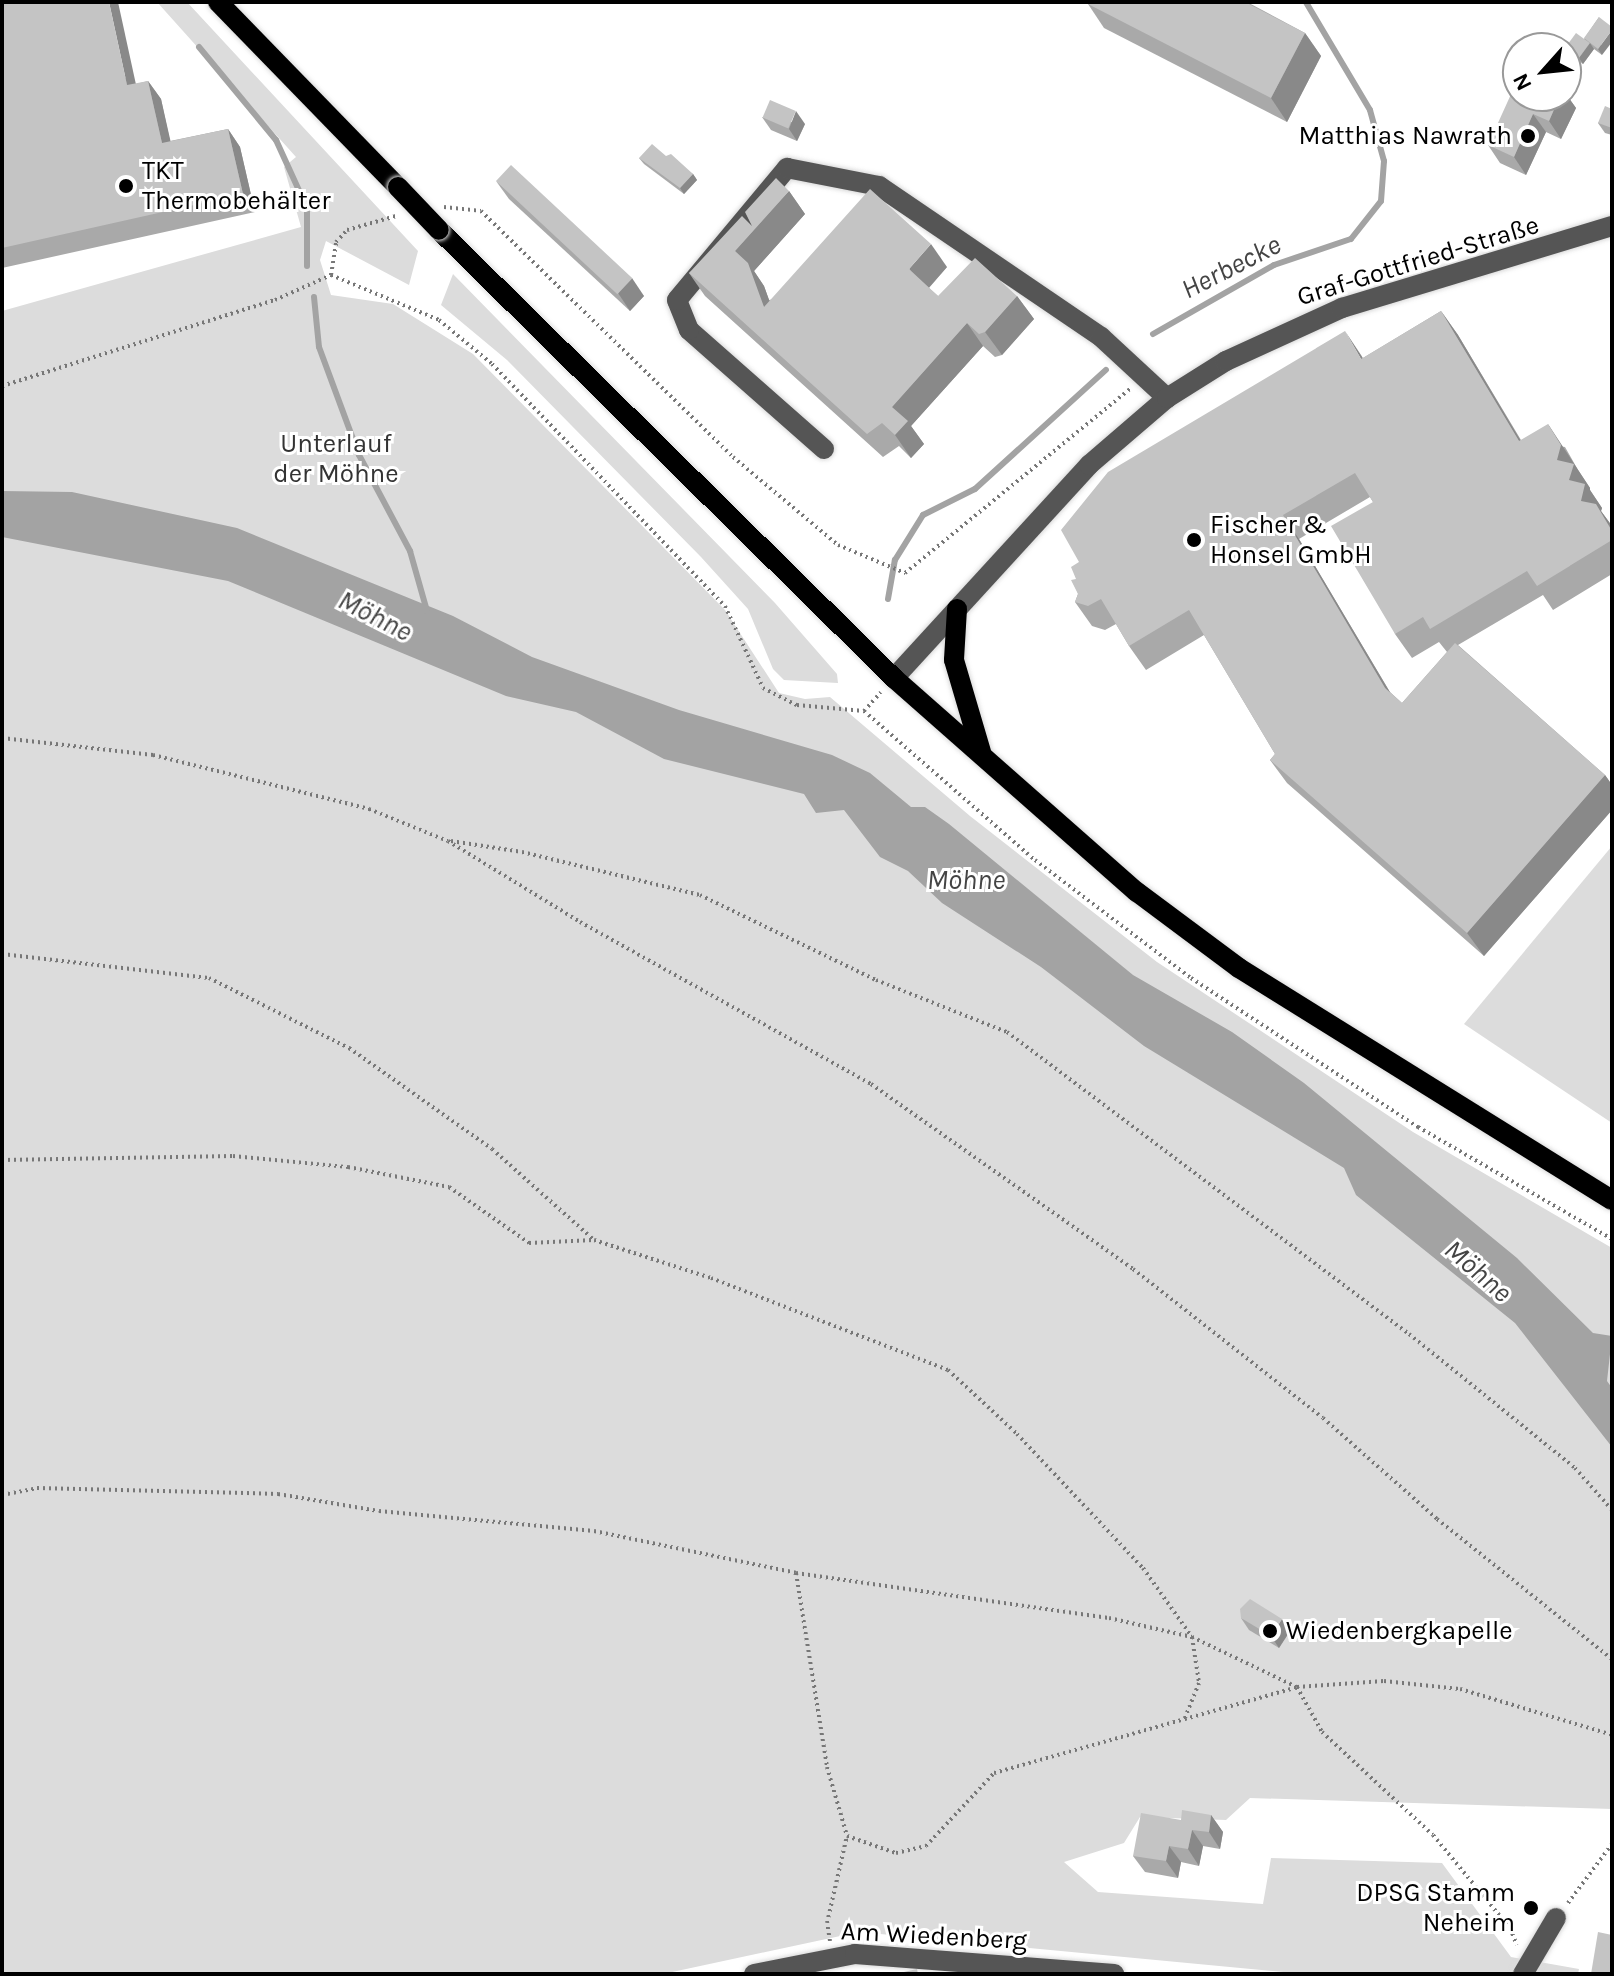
<!DOCTYPE html>
<html>
<head>
<meta charset="utf-8">
<style>
	body { margin:0 }
	#map { position:relative; width:1614px; height:1976px; overflow:hidden; background:#fff; font-family:Karla,sans-serif }
	div>[style] { position:absolute }
	[style*='--x'] { left:calc(var(--x)*1px); top:calc(var(--y)*1px); width:calc(var(--w)*1px); rotate:calc(var(--a)*1deg) }
	.green>* { inset:0; background:#dcdcdc }
	.water>* { inset:0; background:#a3a3a3 }
	.stream>* { height:6px; margin:-3px; padding:0 3px; transform-origin:3px; border-radius:3px; background:#a3a3a3 }
	.path>* { height:4px; margin-top:-2px; transform-origin:0; background:repeating-linear-gradient(90deg,#777 0 2px,transparent 0 6px) }
	.roads { filter:drop-shadow(0 0 2px #dbdbdb) drop-shadow(0 0 2px #dbdbdb) }
	.minor>* { height:20px; margin:-10px; padding:0 10px; transform-origin:10px; border-radius:10px; background:#555 }
	.major>* { height:20px; margin:-10px; padding:0 10px; transform-origin:10px; border-radius:10px; background:#000 }
	.bridges { filter:drop-shadow(0 0 2px #dbdbdb) drop-shadow(0 0 2px #dbdbdb) }
	.major-bridge>* { height:20px; margin:-10px; padding:0 10px; transform-origin:10px; border-radius:10px; background:#000 }
	.wall>* { inset:0; background:#a9a9a9 }
	.shaded-wall>* { inset:0; background:#898989 }
	.building>* { inset:0; background:#c4c4c4; transform-origin:0 0 }
	.dots>* { width:22px; height:22px; translate:-50% -50%; box-sizing:border-box; border:4px solid #fff; border-radius:50% }
	span { translate:-50% -50%; white-space:nowrap; text-align:center; line-height:1.15; -webkit-text-stroke:6px #fff; paint-order:stroke }
	.poi-label { font-size:26px; color:#000 }
	.right { translate:-100% -50%; text-align:right }
	.left { translate:0 -50%; text-align:left }
	.street-label { font-size:26px; color:#000 }
	.park-label { font-size:26px; color:#333 }
	.water-label { font-size:28px; color:#444; font-style:italic }
	.frame { position:absolute; inset:0; border:4px solid #000; pointer-events:none }
	.north { position:absolute; left:1502px; top:32px; width:80px; height:80px; box-sizing:border-box; background:#fff; border:2px solid #999; border-radius:50%; rotate:243deg; font-size:22px; font-weight:700; line-height:32px; text-align:center; color:#000 }
	.north::after { content:''; display:block; margin:auto; width:28px; height:36px; background:#000; clip-path:polygon(50% 0,100% 100%,50% 72%,0 100%) }
</style>
</head>
<body>
<div id="map">
	<div class="green">
		<i style="clip-path:polygon(157px 2px,187px 2px,418px 251px,409px 285px,326px 241px,320px 260px,331px 295px,393px 304px,473px 354px,725px 610px,779px 693px,805px 699px,830px 697px,970px 816px,1157px 962px,1413px 1132px,1612px 1248px,1612px 1809px,1250px 1798px,1226px 1820px,1140px 1817px,1124px 1843px,1064px 1862px,1098px 1892px,1263px 1904px,1271px 1858px,1442px 1863px,1511px 1957px,1579px 1969px,1578px 1974px,1305px 1974px,859px 1932px,663px 1974px,2px 1974px,2px 311px,301px 227px,284px 167px,296px 157px)"></i>
		<i style="clip-path:polygon(453px 274px,775px 603px,837px 674px,838px 683px,784px 680px,773px 669px,748px 609px,701px 557px,507px 360px,441px 305px)"></i>
		<i style="clip-path:polygon(1612px 846px,1612px 1123px,1464px 1024px)"></i>
	</div>
	<div class="water">
		<i style="clip-path:polygon(2px 491px,72px 492px,237px 528px,453px 616px,532px 657px,679px 710px,832px 755px,870px 773px,911px 807px,925px 807px,949px 824px,1133px 975px,1232px 1032px,1304px 1083px,1517px 1258px,1593px 1333px,1612px 1336px,1607px 1381px,1612px 1388px,1612px 1447px,1515px 1323px,1356px 1195px,1344px 1168px,1144px 1046px,1041px 967px,942px 903px,908px 871px,880px 857px,844px 810px,816px 813px,804px 794px,664px 759px,576px 712px,506px 696px,228px 581px,2px 537px)"></i>
	</div>
	<div class="stream">
		<i style="--x:199;--y:47;--w:121;--a:50.4"></i>
		<i style="--x:276;--y:140;--w:75;--a:65.5"></i>
		<i style="--x:307;--y:208;--w:58;--a:90"></i>
		<i style="--x:314;--y:297;--w:50;--a:84.3"></i>
		<i style="--x:319;--y:347;--w:115;--a:69.7"></i>
		<i style="--x:359;--y:455;--w:109;--a:62"></i>
		<i style="--x:410;--y:551;--w:62;--a:74.2"></i>
		<i style="--x:1153;--y:334;--w:139;--a:-29.7"></i>
		<i style="--x:1274;--y:265;--w:81;--a:-18.7"></i>
		<i style="--x:1351;--y:239;--w:48;--a:-51.7"></i>
		<i style="--x:1381;--y:201;--w:40;--a:-85.7"></i>
		<i style="--x:1384;--y:161;--w:53;--a:-105.4"></i>
		<i style="--x:1370;--y:110;--w:126;--a:-120.7"></i>
		<i style="--x:888;--y:599;--w:40;--a:-80"></i>
		<i style="--x:895;--y:560;--w:53;--a:-58.1"></i>
		<i style="--x:923;--y:515;--w:58;--a:-26.6"></i>
		<i style="--x:975;--y:489;--w:177;--a:-42.3"></i>
	</div>
	<div class="path">
		<i style="--x:444;--y:207;--w:37;--a:6"></i>
		<i style="--x:481;--y:211;--w:352;--a:44.3"></i>
		<i style="--x:733;--y:457;--w:137;--a:40"></i>
		<i style="--x:838;--y:545;--w:73;--a:22.7"></i>
		<i style="--x:905;--y:573;--w:291;--a:-39.3"></i>
		<i style="--x:331;--y:275;--w:33;--a:-81"></i>
		<i style="--x:336;--y:242;--w:16;--a:-47"></i>
		<i style="--x:347;--y:230;--w:51;--a:-15.9"></i>
		<i style="--x:2;--y:386;--w:286;--a:-17.5"></i>
		<i style="--x:275;--y:300;--w:61;--a:-24.1"></i>
		<i style="--x:331;--y:275;--w:117;--a:22.6"></i>
		<i style="--x:439;--y:320;--w:69;--a:39.7"></i>
		<i style="--x:492;--y:364;--w:336;--a:46.1"></i>
		<i style="--x:725;--y:606;--w:90;--a:65.1"></i>
		<i style="--x:763;--y:688;--w:38;--a:27"></i>
		<i style="--x:797;--y:705;--w:67;--a:5.1"></i>
		<i style="--x:864;--y:711;--w:227;--a:41.1"></i>
		<i style="--x:1035;--y:860;--w:196;--a:37.1"></i>
		<i style="--x:1191;--y:978;--w:272;--a:33.3"></i>
		<i style="--x:1418;--y:1127;--w:224;--a:30"></i>
		<i style="--x:864;--y:711;--w:25;--a:-48"></i>
		<i style="--x:2;--y:738;--w:152;--a:6.4"></i>
		<i style="--x:153;--y:755;--w:223;--a:14"></i>
		<i style="--x:369;--y:809;--w:85;--a:22.1"></i>
		<i style="--x:448;--y:841;--w:155;--a:31.5"></i>
		<i style="--x:580;--y:922;--w:333;--a:29.1"></i>
		<i style="--x:871;--y:1084;--w:321;--a:35.2"></i>
		<i style="--x:1133;--y:1269;--w:241;--a:38.1"></i>
		<i style="--x:1323;--y:1418;--w:152;--a:41.5"></i>
		<i style="--x:1437;--y:1519;--w:224;--a:38.7"></i>
		<i style="--x:451;--y:841;--w:72;--a:8.8"></i>
		<i style="--x:522;--y:852;--w:183;--a:13.6"></i>
		<i style="--x:700;--y:895;--w:195;--a:25.8"></i>
		<i style="--x:876;--y:980;--w:141;--a:21.7"></i>
		<i style="--x:1007;--y:1032;--w:503;--a:36.92"></i>
		<i style="--x:1409;--y:1334;--w:213;--a:38.9"></i>
		<i style="--x:1575;--y:1468;--w:56;--a:48.6"></i>
		<i style="--x:2;--y:954;--w:208;--a:6.6"></i>
		<i style="--x:209;--y:978;--w:157;--a:26.6"></i>
		<i style="--x:349;--y:1048;--w:175;--a:35.2"></i>
		<i style="--x:492;--y:1149;--w:137;--a:41.7"></i>
		<i style="--x:594;--y:1240;--w:123;--a:18"></i>
		<i style="--x:711;--y:1278;--w:254;--a:21.2"></i>
		<i style="--x:948;--y:1370;--w:94;--a:42.8"></i>
		<i style="--x:1017;--y:1434;--w:184;--a:46.8"></i>
		<i style="--x:1143;--y:1568;--w:85;--a:54.6"></i>
		<i style="--x:1192;--y:1637;--w:47;--a:81.3"></i>
		<i style="--x:1199;--y:1683;--w:38;--a:112"></i>
		<i style="--x:2;--y:1160;--w:231;--a:-1"></i>
		<i style="--x:233;--y:1156;--w:116;--a:5.5"></i>
		<i style="--x:348;--y:1167;--w:103;--a:11.2"></i>
		<i style="--x:449;--y:1187;--w:98;--a:35"></i>
		<i style="--x:529;--y:1243;--w:65;--a:-2.6"></i>
		<i style="--x:2;--y:1495;--w:36;--a:-11"></i>
		<i style="--x:37;--y:1488;--w:241;--a:1.4"></i>
		<i style="--x:278;--y:1494;--w:102;--a:9.6"></i>
		<i style="--x:379;--y:1511;--w:216;--a:5.3"></i>
		<i style="--x:594;--y:1531;--w:206;--a:11.7"></i>
		<i style="--x:796;--y:1573;--w:316;--a:8.2"></i>
		<i style="--x:1109;--y:1618;--w:85;--a:12.9"></i>
		<i style="--x:1192;--y:1637;--w:116;--a:25.5"></i>
		<i style="--x:1297;--y:1687;--w:51;--a:60.9"></i>
		<i style="--x:1322;--y:1732;--w:151;--a:42.9"></i>
		<i style="--x:1433;--y:1835;--w:121;--a:50.4"></i>
		<i style="--x:1510;--y:1928;--w:18;--a:68"></i>
		<i style="--x:796;--y:1573;--w:196;--a:80.9"></i>
		<i style="--x:827;--y:1767;--w:72;--a:73.8"></i>
		<i style="--x:1568;--y:1903;--w:74;--a:-53.3"></i>
		<i style="--x:830;--y:1941;--w:18;--a:-99"></i>
		<i style="--x:827;--y:1923;--w:89;--a:-77.1"></i>
		<i style="--x:847;--y:1836;--w:52;--a:19.1"></i>
		<i style="--x:896;--y:1853;--w:31;--a:-13"></i>
		<i style="--x:926;--y:1846;--w:100;--a:-47"></i>
		<i style="--x:994;--y:1773;--w:315;--a:-15.8"></i>
		<i style="--x:1297;--y:1687;--w:87;--a:-3.9"></i>
		<i style="--x:1384;--y:1681;--w:76;--a:6"></i>
		<i style="--x:1460;--y:1689;--w:159;--a:16.8"></i>
	</div>
	<div class="roads">
		<div class="minor">
			<i style="--x:824;--y:449;--w:180;--a:-138.6"></i>
			<i style="--x:689;--y:330;--w:32;--a:-112"></i>
			<i style="--x:677;--y:300;--w:172;--a:-50.2"></i>
			<i style="--x:787;--y:168;--w:94;--a:11.1"></i>
			<i style="--x:879;--y:186;--w:268;--a:34.2"></i>
			<i style="--x:1101;--y:337;--w:90;--a:42.7"></i>
			<i style="--x:894;--y:678;--w:289;--a:-47.5"></i>
			<i style="--x:1089;--y:465;--w:103;--a:-40.7"></i>
			<i style="--x:1167;--y:398;--w:70;--a:-32.1"></i>
			<i style="--x:1226;--y:361;--w:128;--a:-24.6"></i>
			<i style="--x:1342;--y:308;--w:282;--a:-16.9"></i>
			<i style="--x:754;--y:1974;--w:103;--a:-11.2"></i>
			<i style="--x:855;--y:1954;--w:260;--a:4.4"></i>
			<i style="--x:1523;--y:1974;--w:65;--a:-59.5"></i>
		</div>
		<div class="major">
			<i style="--x:218;--y:2;--w:258;--a:45.8"></i>
			<i style="--x:439;--y:230;--w:639;--a:44.56"></i>
			<i style="--x:894;--y:678;--w:324;--a:41.4"></i>
			<i style="--x:1137;--y:892;--w:127;--a:36.7"></i>
			<i style="--x:1239;--y:968;--w:439;--a:31.9"></i>
			<i style="--x:957;--y:609;--w:51;--a:93.4"></i>
			<i style="--x:954;--y:660;--w:96;--a:73.6"></i>
		</div>
	</div>
	<div class="bridges">
		<div class="major-bridge">
			<i style="--x:398;--y:187;--w:59;--a:46.4"></i>
		</div>
	</div>
	<div class="wall">
		<i style="clip-path:polygon(2px 2px,136px 84px,148px 81px,161px 99px,170px 141px,228px 129px,240px 147px,255px 212px,2px 268px)"></i>
		<i style="clip-path:polygon(1089px 2px,1247px 2px,1305px 33px,1321px 56px,1287px 122px,1104px 28px,1088px 4px)"></i>
		<i style="clip-path:polygon(1599px 17px,1602px 55px,1594px 49px,1583px 64px,1569px 53px,1566px 48px,1584px 39px)"></i>
		<i style="clip-path:polygon(1566px 94px,1576px 108px,1561px 139px,1546px 132px,1526px 175px,1500px 163px,1488px 145px,1518px 96px,1566px 96px)"></i>
		<i style="clip-path:polygon(1612px 109px,1612px 135px,1605px 133px,1598px 123px)"></i>
		<i style="clip-path:polygon(762px 117px,805px 124px,797px 141px,771px 130px)"></i>
		<i style="clip-path:polygon(666px 156px,693px 174px,697px 180px,684px 194px,644px 164px,639px 158px)"></i>
		<i style="clip-path:polygon(496px 181px,644px 296px,630px 311px,509px 199px)"></i>
		<i style="clip-path:polygon(789px 191px,805px 214px,754px 271px,764px 286px,769px 300px,947px 267px,929px 288px,938px 296px,1017px 296px,1034px 319px,1002px 355px,995px 357px,983px 346px,911px 426px,924px 444px,911px 458px,899px 446px,883px 457px,705px 296px,689px 273px,752px 226px)"></i>
		<i style="clip-path:polygon(evenodd,1441px 311px,1458px 335px,1521px 440px,1565px 447px,1578px 470px,1590px 488px,1590px 490px,1602px 508px,1601px 511px,1612px 526px,1612px 574px,1553px 610px,1543px 595px,1458px 645px,1605px 775px,1612px 785px,1612px 810px,1484px 956px,1287px 783px,1270px 760px,1275px 754px,1204px 635px,1146px 670px,1129px 646px,1116px 624px,1105px 630px,1092px 626px,1075px 602px,1078px 594px,1076px 579px,1079px 562px,1363px 358px,1441px 311px,1370px 497px,1373px 502px,1395px 634px,1412px 658px,1439px 642px,1447px 652px,1402px 703px,1390px 692px,1299px 539px,1370px 497px)"></i>
		<i style="clip-path:polygon(1241px 1618px,1290px 1631px,1279px 1648px,1249px 1630px)"></i>
		<i style="clip-path:polygon(1211px 1815px,1223px 1832px,1220px 1849px,1203px 1846px,1199px 1866px,1181px 1862px,1178px 1878px,1145px 1872px,1133px 1856px,1181px 1820px)"></i>
	</div>
	<div class="shaded-wall">
		<i style="clip-path:polygon(109px 2px,118px 2px,140px 103px,127px 85px)"></i>
		<i style="clip-path:polygon(1612px 30px,1612px 42px,1602px 55px,1598px 49px)"></i>
		<i style="clip-path:polygon(1305px 33px,1321px 56px,1287px 122px,1271px 98px)"></i>
		<i style="clip-path:polygon(1590px 43px,1594px 49px,1583px 64px,1579px 58px)"></i>
		<i style="clip-path:polygon(148px 81px,161px 99px,175px 161px,162px 143px)"></i>
		<i style="clip-path:polygon(1566px 94px,1576px 108px,1561px 139px,1549px 121px,1560px 96px,1566px 96px)"></i>
		<i style="clip-path:polygon(796px 111px,805px 124px,797px 141px,789px 129px)"></i>
		<i style="clip-path:polygon(1533px 114px,1546px 132px,1526px 175px,1514px 157px)"></i>
		<i style="clip-path:polygon(228px 129px,240px 147px,255px 212px,243px 194px)"></i>
		<i style="clip-path:polygon(693px 174px,697px 180px,684px 194px,680px 188px)"></i>
		<i style="clip-path:polygon(789px 191px,805px 214px,754px 271px,764px 286px,780px 330px,764px 307px,735px 251px)"></i>
		<i style="clip-path:polygon(931px 244px,947px 267px,925px 292px,909px 269px)"></i>
		<i style="clip-path:polygon(632px 278px,644px 296px,630px 311px,618px 293px)"></i>
		<i style="clip-path:polygon(1017px 296px,1034px 319px,1002px 355px,985px 332px)"></i>
		<i style="clip-path:polygon(1441px 311px,1458px 335px,1535px 465px,1519px 441px)"></i>
		<i style="clip-path:polygon(967px 323px,983px 346px,911px 426px,924px 444px,911px 458px,895px 435px,892px 407px)"></i>
		<i style="clip-path:polygon(1345px 331px,1361px 355px,1378px 383px,1361px 359px)"></i>
		<i style="clip-path:polygon(1548px 424px,1590px 488px,1590px 490px,1602px 508px,1601px 511px,1612px 526px,1612px 531px,1581px 501px,1557px 460px)"></i>
		<i style="clip-path:polygon(1283px 515px,1299px 539px,1401px 711px,1385px 688px)"></i>
		<i style="clip-path:polygon(1605px 775px,1612px 785px,1612px 810px,1484px 956px,1467px 933px)"></i>
		<i style="clip-path:polygon(1282px 1619px,1290px 1631px,1279px 1648px,1271px 1636px)"></i>
		<i style="clip-path:polygon(1211px 1815px,1223px 1832px,1220px 1849px,1209px 1832px)"></i>
		<i style="clip-path:polygon(1192px 1830px,1203px 1846px,1199px 1866px,1188px 1849px)"></i>
		<i style="clip-path:polygon(1169px 1846px,1181px 1862px,1178px 1878px,1166px 1861px)"></i>
	</div>
	<div class="building">
		<i style="clip-path:polygon(2px 2px,109px 2px,127px 85px,148px 81px,162px 143px,228px 129px,243px 194px,2px 248px)"></i>
		<i style="clip-path:polygon(1089px 2px,1245px 2px,1305px 33px,1271px 98px,1088px 4px)"></i>
		<i style="clip-path:polygon(1599px 17px,1612px 27px,1612px 30px,1598px 49px,1584px 38px)"></i>
		<i style="left:1576px;top:33px;width:17px;height:18px;rotate:36deg"></i>
		<i style="clip-path:polygon(1512px 92px,1518px 94px,1518px 96px,1560px 96px,1549px 121px,1533px 114px,1514px 157px,1488px 145px)"></i>
		<i style="left:770px;top:100px;width:28px;height:19px;rotate:23deg"></i>
		<i style="clip-path:polygon(1605px 106px,1612px 109px,1612px 128px,1598px 123px)"></i>
		<i style="clip-path:polygon(652px 144px,666px 156px,671px 154px,693px 174px,680px 188px,639px 158px)"></i>
		<i style="left:511px;top:165px;width:166px;height:22px;rotate:43deg"></i>
		<i style="clip-path:polygon(776px 178px,789px 191px,735px 251px,748px 263px,764px 307px,870px 189px,931px 244px,909px 269px,938px 296px,975px 258px,1017px 296px,985px 332px,979px 334px,967px 323px,892px 407px,908px 421px,895px 435px,882px 423px,867px 434px,689px 273px,742px 216px,752px 226px,745px 212px)"></i>
		<i style="clip-path:polygon(1441px 311px,1519px 441px,1548px 424px,1561px 445px,1557px 460px,1574px 464px,1569px 480px,1585px 484px,1581px 501px,1596px 504px,1612px 531px,1612px 540px,1537px 586px,1527px 571px,1430px 629px,1423px 617px,1395px 634px,1331px 526px,1373px 502px,1355px 473px,1283px 515px,1385px 688px,1402px 703px,1455px 643px,1605px 775px,1467px 933px,1270px 760px,1275px 754px,1189px 610px,1129px 646px,1101px 599px,1088px 606px,1075px 602px,1078px 594px,1071px 580px,1076px 579px,1071px 567px,1079px 562px,1061px 530px,1108px 472px,1345px 331px,1361px 359px)"></i>
		<i style="clip-path:polygon(1250px 1599px,1282px 1619px,1271px 1636px,1241px 1618px,1240px 1609px)"></i>
		<i style="clip-path:polygon(1182px 1810px,1211px 1815px,1209px 1832px,1192px 1830px,1188px 1849px,1169px 1846px,1166px 1861px,1133px 1856px,1141px 1813px,1181px 1820px)"></i>
		<i style="clip-path:polygon(1598px 1932px,1612px 1935px,1612px 1974px,1591px 1974px)"></i>
		<i style="clip-path:polygon(917px 1969px,918px 1974px,895px 1974px)"></i>
	</div>
	<div class="dots">
		<i style="left:1528px;top:136px;background:#000"></i>
		<i style="left:126px;top:186px;background:#000"></i>
		<i style="left:1194px;top:540px;background:#000"></i>
		<i style="left:1270px;top:1631px;background:#000"></i>
		<i style="left:1531px;top:1908px;background:#000"></i>
	</div>
	<div class="poi-label">
		<span class="right" style="left:1512px;top:136px">Matthias Nawrath</span>
		<span class="left" style="left:142px;top:186px">TKT<br>Thermobehälter</span>
		<span class="left" style="left:1210px;top:540px">Fischer &amp;<br>Honsel GmbH</span>
		<span class="left" style="left:1286px;top:1631px">Wiedenbergkapelle</span>
		<span class="right" style="left:1515px;top:1908px">DPSG Stamm<br>Neheim</span>
	</div>
	<div class="street-label">
		<span style="left:1418px;top:261px;rotate:-17deg">Graf-Gottfried-Straße</span>
		<span style="left:934px;top:1936px;rotate:3deg">Am Wiedenberg</span>
	</div>
	<div class="park-label">
		<span style="left:336px;top:459px">Unterlauf<br>der Möhne</span>
	</div>
	<div class="water-label">
		<span style="left:1231px;top:267px;rotate:-27deg">Herbecke</span>
		<span style="left:375px;top:616px;rotate:27deg">Möhne</span>
		<span style="left:966px;top:880px">Möhne</span>
		<span style="left:1478px;top:1271px;rotate:41deg">Möhne</span>
	</div>
	<div class="frame"></div>
	<div class="north">N</div>
</div>
</body>
</html>
